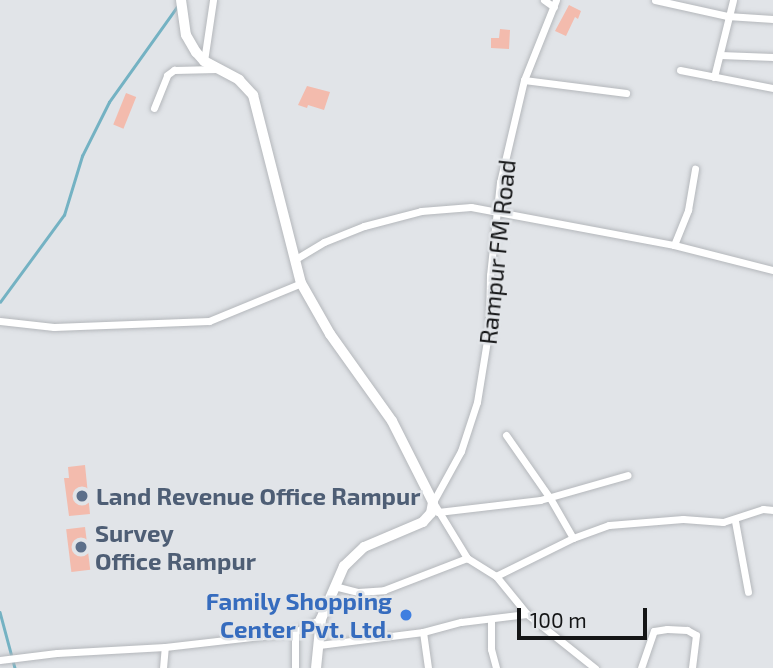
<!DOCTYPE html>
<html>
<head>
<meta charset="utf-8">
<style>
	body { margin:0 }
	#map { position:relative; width:773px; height:668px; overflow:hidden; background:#e1e4e8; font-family:"Exo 2",sans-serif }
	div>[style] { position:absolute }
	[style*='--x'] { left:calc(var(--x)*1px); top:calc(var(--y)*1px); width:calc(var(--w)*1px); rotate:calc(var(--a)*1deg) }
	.stream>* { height:2.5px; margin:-1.25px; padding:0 1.25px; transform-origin:1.25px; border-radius:1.25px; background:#74b2c3 }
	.building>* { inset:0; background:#f3bbad; transform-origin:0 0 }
	.roads { filter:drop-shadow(0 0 2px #b4b7bb) drop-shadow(0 0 2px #b4b7bb) }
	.minor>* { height:7px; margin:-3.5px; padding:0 3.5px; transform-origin:3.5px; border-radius:3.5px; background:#fff }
	.secondary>* { height:10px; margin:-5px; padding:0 5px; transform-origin:5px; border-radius:5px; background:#fff }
	.dots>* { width:19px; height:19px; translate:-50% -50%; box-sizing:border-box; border:4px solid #e1e4e8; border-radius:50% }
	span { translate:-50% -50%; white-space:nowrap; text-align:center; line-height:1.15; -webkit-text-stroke:5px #e1e4e8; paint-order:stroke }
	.street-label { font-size:24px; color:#141516 }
	.service-label { font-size:24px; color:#4e5e75; font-weight:700 }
	.left { translate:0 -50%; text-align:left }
	.shop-label { font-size:24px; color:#366cbe; font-weight:700 }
	.right { translate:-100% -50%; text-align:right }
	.scale { position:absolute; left:517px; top:608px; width:130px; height:32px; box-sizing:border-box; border:4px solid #141516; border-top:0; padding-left:9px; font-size:21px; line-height:24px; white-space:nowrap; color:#141516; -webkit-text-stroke:5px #e1e4e8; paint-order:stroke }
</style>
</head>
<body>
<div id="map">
	<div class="stream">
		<i style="--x:0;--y:302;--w:108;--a:-53.7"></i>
		<i style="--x:64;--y:215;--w:62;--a:-73"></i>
		<i style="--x:82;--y:156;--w:60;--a:-63.4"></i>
		<i style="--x:109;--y:102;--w:120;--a:-54.5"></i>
		<i style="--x:0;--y:612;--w:58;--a:75"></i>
	</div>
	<div class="building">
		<i style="clip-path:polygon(569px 5px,581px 11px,578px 19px,575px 17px,566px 36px,555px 31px)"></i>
		<i style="clip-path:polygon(500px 29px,510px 30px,509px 49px,491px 48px,491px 38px,499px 38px)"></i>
		<i style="clip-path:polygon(307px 86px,330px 92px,324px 110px,308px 105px,307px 108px,298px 105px)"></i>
		<i style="left:126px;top:93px;width:11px;height:34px;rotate:22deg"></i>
		<i style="clip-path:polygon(85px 465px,90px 514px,69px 516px,64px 478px,69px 478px,68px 467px)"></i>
		<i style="left:85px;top:527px;width:43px;height:19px;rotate:83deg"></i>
	</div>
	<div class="roads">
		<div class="minor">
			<i style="--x:544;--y:0;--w:12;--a:35"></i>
			<i style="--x:556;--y:0;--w:86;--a:111.8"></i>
			<i style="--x:524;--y:80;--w:105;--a:103.2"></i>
			<i style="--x:500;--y:182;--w:94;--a:96.1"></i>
			<i style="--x:490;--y:275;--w:53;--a:91.1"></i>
			<i style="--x:489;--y:328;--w:75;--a:99.2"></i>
			<i style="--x:477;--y:402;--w:52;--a:108.1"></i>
			<i style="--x:461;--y:451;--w:58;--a:118.8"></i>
			<i style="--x:433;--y:502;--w:66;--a:58.7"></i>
			<i style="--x:467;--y:558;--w:34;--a:32"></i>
			<i style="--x:496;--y:576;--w:49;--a:50.8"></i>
			<i style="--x:527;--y:614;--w:87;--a:38.5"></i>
			<i style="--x:655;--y:0;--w:74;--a:12.5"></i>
			<i style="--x:727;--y:16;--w:46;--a:3.7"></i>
			<i style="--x:720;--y:55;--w:53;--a:2.2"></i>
			<i style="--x:204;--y:61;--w:62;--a:-81.6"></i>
			<i style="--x:680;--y:70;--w:95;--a:11"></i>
			<i style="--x:714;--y:77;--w:79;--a:-76.1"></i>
			<i style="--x:524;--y:80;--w:103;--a:7.3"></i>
			<i style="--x:154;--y:108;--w:35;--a:-68"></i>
			<i style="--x:167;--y:75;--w:9;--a:-36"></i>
			<i style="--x:174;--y:70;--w:43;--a:-1.3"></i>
			<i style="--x:674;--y:245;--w:38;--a:-68"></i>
			<i style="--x:688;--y:210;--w:42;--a:-80.3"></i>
			<i style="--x:294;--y:260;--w:35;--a:-31"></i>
			<i style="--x:324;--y:242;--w:43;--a:-21.8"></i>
			<i style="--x:364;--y:226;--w:59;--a:-14.7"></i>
			<i style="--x:421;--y:211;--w:50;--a:-4.6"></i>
			<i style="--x:471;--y:207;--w:207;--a:10.6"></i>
			<i style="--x:674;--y:245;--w:102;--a:14.2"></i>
			<i style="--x:0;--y:321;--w:54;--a:6.3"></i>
			<i style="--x:54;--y:327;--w:155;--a:-2.2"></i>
			<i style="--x:209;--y:321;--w:100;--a:-22.4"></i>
			<i style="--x:506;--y:435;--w:77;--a:55.1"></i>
			<i style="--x:550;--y:498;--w:46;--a:60.1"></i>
			<i style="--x:438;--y:512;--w:103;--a:-6.7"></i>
			<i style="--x:540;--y:500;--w:91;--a:-15.9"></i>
			<i style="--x:735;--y:521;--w:72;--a:79.6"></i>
			<i style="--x:496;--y:576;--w:86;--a:-26.3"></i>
			<i style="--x:573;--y:538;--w:38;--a:-20"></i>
			<i style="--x:609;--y:525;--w:74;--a:-4.6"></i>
			<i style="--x:683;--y:519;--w:40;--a:4.3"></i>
			<i style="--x:723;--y:522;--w:42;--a:-18"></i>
			<i style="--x:763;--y:509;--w:10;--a:6"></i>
			<i style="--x:334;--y:586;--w:25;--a:14"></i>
			<i style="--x:358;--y:592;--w:26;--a:-4"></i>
			<i style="--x:384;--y:590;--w:89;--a:-21.1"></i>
			<i style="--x:491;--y:619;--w:30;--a:90"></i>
			<i style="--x:491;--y:649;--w:20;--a:75"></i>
			<i style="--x:423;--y:632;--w:36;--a:82"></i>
			<i style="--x:319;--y:645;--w:105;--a:-7.1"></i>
			<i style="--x:423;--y:632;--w:39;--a:-15"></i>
			<i style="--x:461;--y:622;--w:66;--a:-6.9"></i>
			<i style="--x:0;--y:660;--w:57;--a:-7"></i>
			<i style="--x:57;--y:653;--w:108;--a:-3.2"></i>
			<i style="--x:165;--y:647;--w:131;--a:-6.6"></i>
			<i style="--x:295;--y:632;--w:29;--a:-27"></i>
			<i style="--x:163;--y:668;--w:21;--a:-85"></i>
			<i style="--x:295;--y:668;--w:36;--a:-90"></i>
			<i style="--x:641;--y:668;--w:39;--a:-71"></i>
			<i style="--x:654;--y:631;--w:13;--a:-9"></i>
			<i style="--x:667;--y:629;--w:20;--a:3"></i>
			<i style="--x:687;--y:630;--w:10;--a:29"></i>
			<i style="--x:696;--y:635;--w:33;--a:97"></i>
		</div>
		<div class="secondary">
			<i style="--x:181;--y:0;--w:35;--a:82"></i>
			<i style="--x:186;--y:35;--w:20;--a:60"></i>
			<i style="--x:196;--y:52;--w:12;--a:48"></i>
			<i style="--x:204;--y:61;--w:40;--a:28"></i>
			<i style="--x:239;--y:80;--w:21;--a:47"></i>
			<i style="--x:253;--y:95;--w:194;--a:75.7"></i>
			<i style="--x:301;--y:283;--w:59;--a:60.4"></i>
			<i style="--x:330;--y:334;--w:107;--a:54.5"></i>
			<i style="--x:392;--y:421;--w:91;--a:63.2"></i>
			<i style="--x:433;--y:502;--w:11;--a:100"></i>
			<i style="--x:431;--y:513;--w:12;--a:132"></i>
			<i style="--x:423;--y:522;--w:64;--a:157"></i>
			<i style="--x:364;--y:547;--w:28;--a:136"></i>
			<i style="--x:344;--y:566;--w:58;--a:113.5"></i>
			<i style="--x:321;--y:619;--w:49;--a:95.8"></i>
		</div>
	</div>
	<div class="dots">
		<i style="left:82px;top:496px;background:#5c6f8a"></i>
		<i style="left:81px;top:547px;background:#5c6f8a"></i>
		<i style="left:406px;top:615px;background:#3f7fe0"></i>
	</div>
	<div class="street-label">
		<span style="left:497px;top:252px;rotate:-84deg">Rampur FM Road</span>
	</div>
	<div class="service-label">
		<span class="left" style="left:96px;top:496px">Land Revenue Office Rampur</span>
		<span class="left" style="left:95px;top:547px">Survey<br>Office Rampur</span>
	</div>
	<div class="shop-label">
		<span class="right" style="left:392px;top:615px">Family Shopping<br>Center Pvt. Ltd.</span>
	</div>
	<div class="scale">100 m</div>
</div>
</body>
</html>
